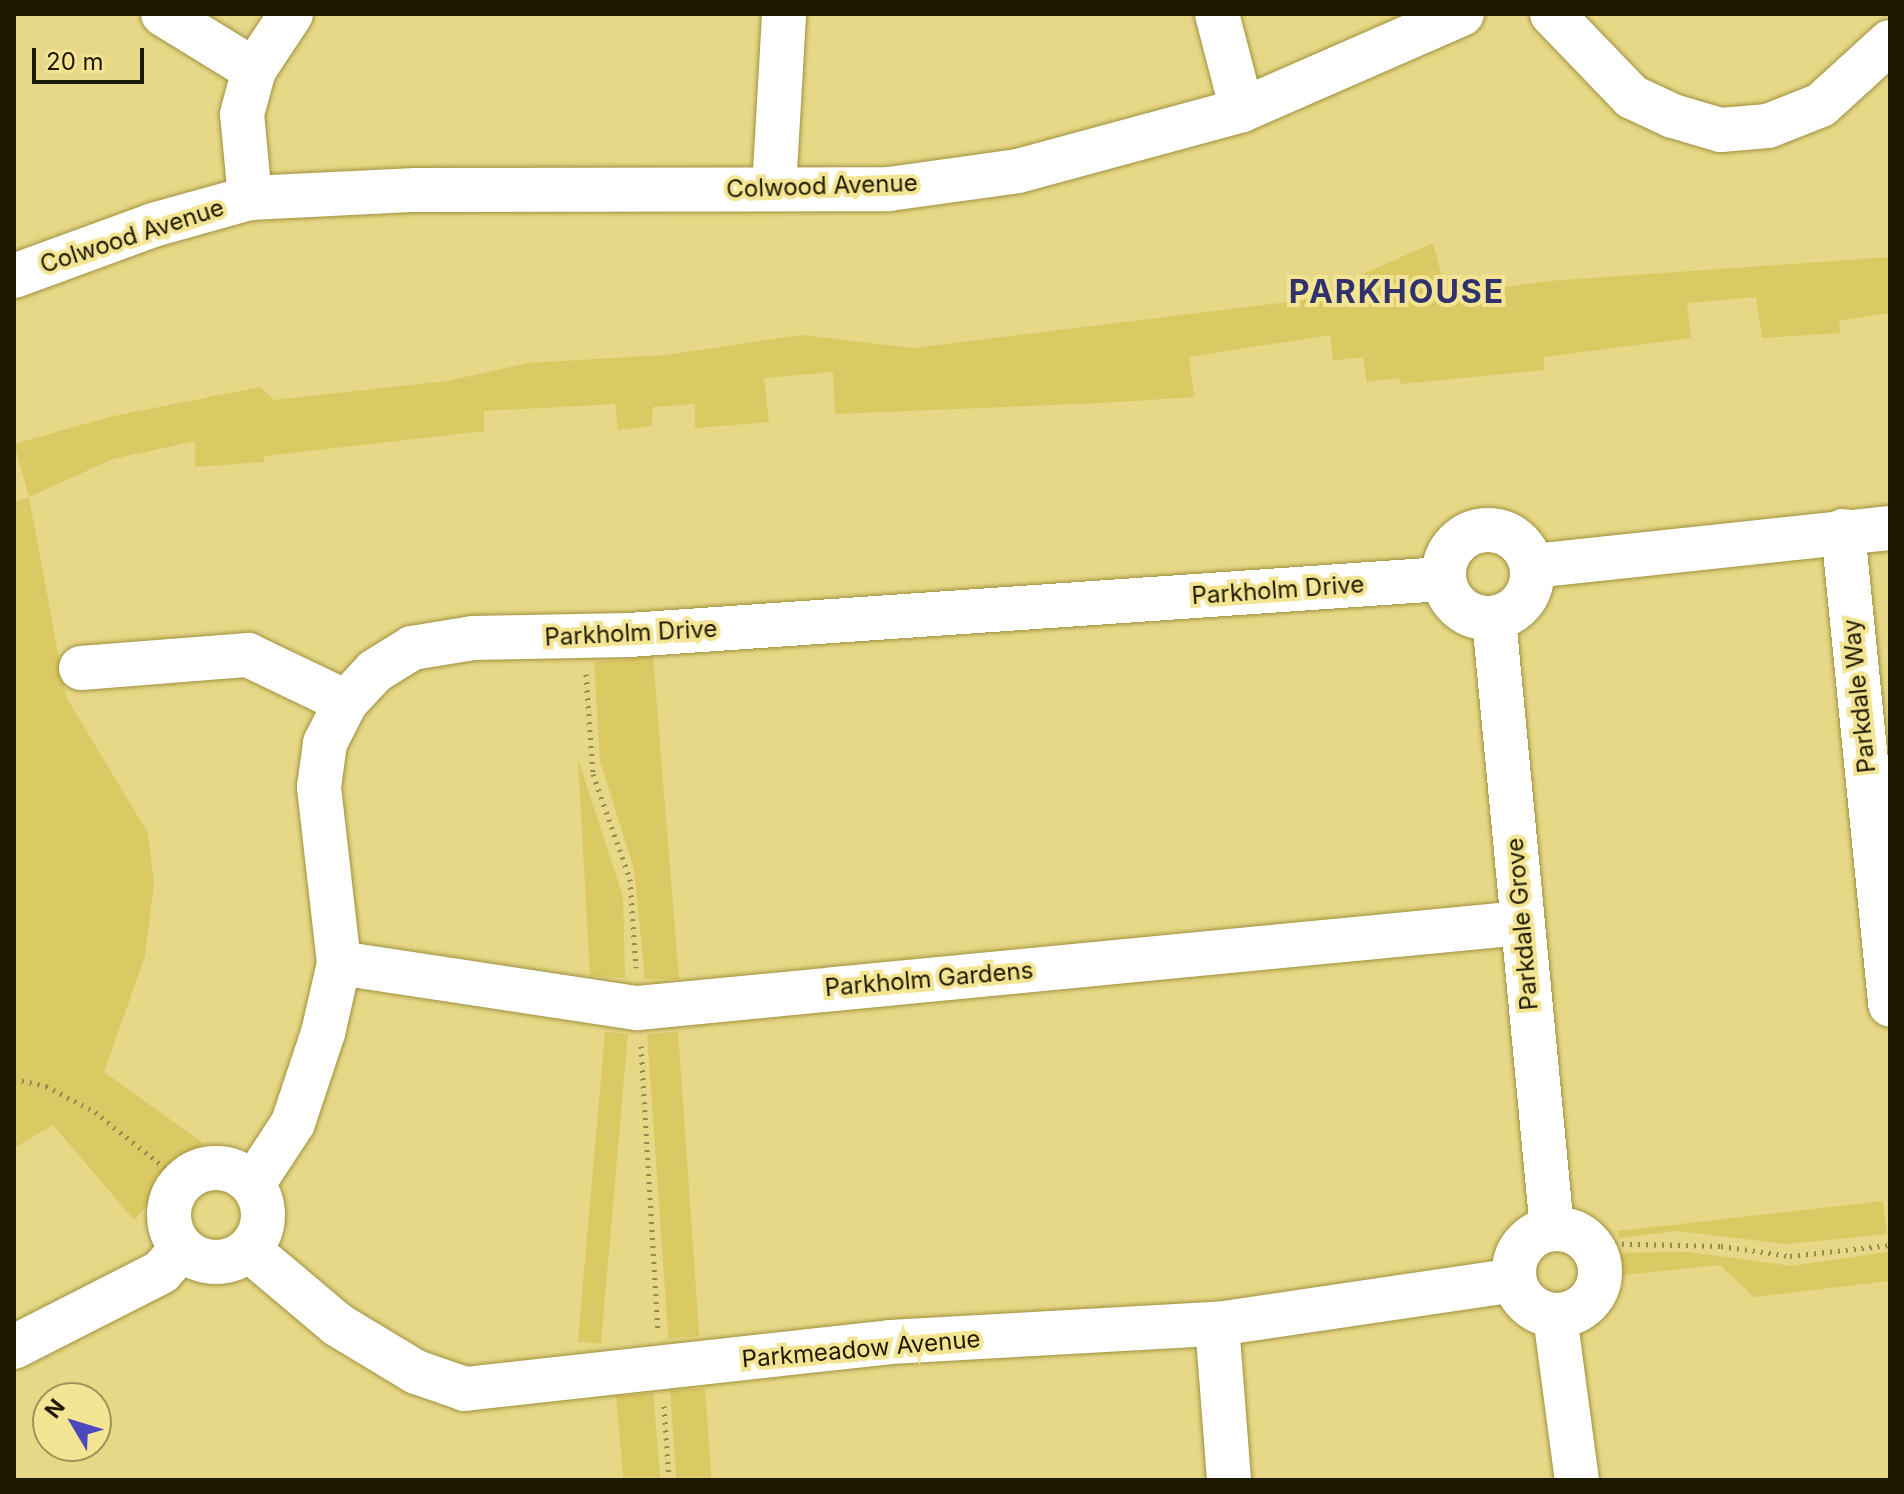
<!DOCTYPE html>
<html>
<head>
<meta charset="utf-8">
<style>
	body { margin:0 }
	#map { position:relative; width:1904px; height:1494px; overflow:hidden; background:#e6d886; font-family:Inter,sans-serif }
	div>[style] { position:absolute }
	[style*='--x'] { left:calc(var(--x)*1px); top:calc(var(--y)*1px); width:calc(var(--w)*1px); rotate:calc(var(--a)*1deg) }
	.green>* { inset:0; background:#dbc963; transform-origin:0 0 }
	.path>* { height:5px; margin-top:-2.5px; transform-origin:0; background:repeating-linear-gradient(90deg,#968c51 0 2px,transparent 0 8px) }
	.roads { filter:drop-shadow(0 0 2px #9f913f) drop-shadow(0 0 2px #9f913f) }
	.minor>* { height:44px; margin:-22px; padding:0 22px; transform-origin:22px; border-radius:22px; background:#fff }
	.minor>.ring { margin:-22px; padding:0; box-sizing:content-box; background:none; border:44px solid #fff; border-radius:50% }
	span { translate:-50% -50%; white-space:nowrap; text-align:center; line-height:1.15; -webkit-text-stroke:8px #f3e593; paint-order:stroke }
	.street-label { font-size:24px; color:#1e1a02 }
	.district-label { font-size:32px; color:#31326d; font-weight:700; letter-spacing:2px }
	.frame { position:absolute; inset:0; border:16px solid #1e1a02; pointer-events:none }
	.north { position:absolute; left:32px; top:1382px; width:80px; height:80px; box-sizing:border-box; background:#f3e593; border:2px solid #9e9459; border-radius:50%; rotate:308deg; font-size:22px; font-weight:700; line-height:32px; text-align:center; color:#1e1a02 }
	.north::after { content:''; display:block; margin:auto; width:28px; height:36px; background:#4d46bd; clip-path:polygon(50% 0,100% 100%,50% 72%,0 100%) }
	.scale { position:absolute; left:32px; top:48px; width:112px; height:36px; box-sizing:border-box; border:4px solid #1e1a02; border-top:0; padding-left:10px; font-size:24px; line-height:28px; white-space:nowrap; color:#1e1a02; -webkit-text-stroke:6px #f3e593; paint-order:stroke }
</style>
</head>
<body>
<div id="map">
	<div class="green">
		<i style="clip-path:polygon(1433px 243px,1447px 295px,1549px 281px,1890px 257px,1890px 313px,1839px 321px,1840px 333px,1762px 338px,1756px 297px,1687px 303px,1691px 338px,1544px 357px,1544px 370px,1401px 384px,1399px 378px,1367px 382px,1363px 357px,1333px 361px,1330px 335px,1189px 357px,1194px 397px,1103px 403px,835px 414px,833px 372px,764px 378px,769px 422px,695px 428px,695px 404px,653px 407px,651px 426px,618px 430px,615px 404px,484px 411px,484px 431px,265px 456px,263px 462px,195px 467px,195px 441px,113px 459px,29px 497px,66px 697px,148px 833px,154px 883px,145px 956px,104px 1072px,203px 1143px,134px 1220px,53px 1125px,14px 1148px,14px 503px,29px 497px,14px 444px,109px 417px,260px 387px,274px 400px,447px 381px,528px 363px,666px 355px,801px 335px,913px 348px,1304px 300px)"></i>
		<i style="clip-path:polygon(653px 657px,679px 979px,645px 979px,634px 869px,600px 761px,594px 662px)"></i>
		<i style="clip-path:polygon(578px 759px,623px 897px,625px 978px,590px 976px)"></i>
		<i style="left:605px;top:1032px;width:23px;height:311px;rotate:5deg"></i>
		<i style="left:678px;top:1032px;width:305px;height:31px;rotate:86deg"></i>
		<i style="clip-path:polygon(1883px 1201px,1887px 1234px,1786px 1244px,1676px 1231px,1619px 1238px,1618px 1231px)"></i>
		<i style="clip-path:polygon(1689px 1252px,1791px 1266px,1888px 1252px,1889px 1281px,1754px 1297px,1720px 1265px,1622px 1275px,1620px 1253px)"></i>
		<i style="left:705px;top:1388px;width:92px;height:35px;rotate:86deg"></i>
		<i style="left:653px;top:1393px;width:87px;height:37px;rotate:85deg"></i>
	</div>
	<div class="path">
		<i style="--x:586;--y:674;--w:100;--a:86"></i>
		<i style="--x:593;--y:774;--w:111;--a:70.6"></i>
		<i style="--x:630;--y:879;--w:89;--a:86.1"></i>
		<i style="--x:641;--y:1046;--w:283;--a:86.6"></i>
		<i style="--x:14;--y:1079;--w:33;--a:12"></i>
		<i style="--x:46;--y:1086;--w:55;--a:28"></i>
		<i style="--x:95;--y:1112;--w:110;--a:38.7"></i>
		<i style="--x:1590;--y:1243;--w:131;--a:1.3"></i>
		<i style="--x:1721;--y:1246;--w:70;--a:8.2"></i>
		<i style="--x:1790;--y:1256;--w:101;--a:-6.3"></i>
		<i style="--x:664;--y:1406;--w:74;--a:86.1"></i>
	</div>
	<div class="roads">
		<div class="minor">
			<i style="--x:163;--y:14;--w:107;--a:31.6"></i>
			<i style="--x:1217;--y:14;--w:99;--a:75.4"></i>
			<i style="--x:1552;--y:14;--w:115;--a:46.1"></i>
			<i style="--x:1632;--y:97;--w:45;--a:24.9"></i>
			<i style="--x:1673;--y:116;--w:50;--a:16.3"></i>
			<i style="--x:1721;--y:130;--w:47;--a:-4.9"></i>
			<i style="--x:1768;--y:126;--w:57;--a:-21.6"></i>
			<i style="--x:1821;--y:105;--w:93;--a:-42.4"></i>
			<i style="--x:774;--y:189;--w:175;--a:-86.7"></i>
			<i style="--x:250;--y:198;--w:84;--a:-95.4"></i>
			<i style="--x:242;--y:114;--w:46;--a:-74.7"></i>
			<i style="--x:254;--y:70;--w:67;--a:-56.5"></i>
			<i style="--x:14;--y:276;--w:148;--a:-20.1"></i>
			<i style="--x:153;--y:225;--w:101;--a:-15.6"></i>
			<i style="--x:250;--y:198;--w:166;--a:-2.8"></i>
			<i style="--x:416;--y:190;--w:473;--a:-0.1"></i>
			<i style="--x:889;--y:189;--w:130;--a:-7.9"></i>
			<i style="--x:1018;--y:171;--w:232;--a:-15.2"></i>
			<i style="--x:1242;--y:110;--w:240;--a:-23.6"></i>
			<i class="ring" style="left:1444px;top:530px;width:44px;height:44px"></i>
			<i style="--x:1843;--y:531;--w:476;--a:84.3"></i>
			<i style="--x:1533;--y:566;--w:359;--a:-6.1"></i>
			<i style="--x:1494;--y:619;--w:613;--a:84.57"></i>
			<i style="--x:81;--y:668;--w:168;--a:-4.5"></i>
			<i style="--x:248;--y:655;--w:109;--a:25.6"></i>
			<i style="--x:339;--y:963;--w:302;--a:8.6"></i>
			<i style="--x:638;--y:1008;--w:887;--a:-5.5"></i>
			<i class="ring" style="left:169px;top:1168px;width:50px;height:50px"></i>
			<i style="--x:253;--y:1184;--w:73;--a:-56.7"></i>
			<i style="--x:293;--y:1123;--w:95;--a:-71.6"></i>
			<i style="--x:323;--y:1033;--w:72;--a:-77.1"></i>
			<i style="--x:339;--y:963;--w:177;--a:-96.5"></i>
			<i style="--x:319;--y:787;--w:44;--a:-82.2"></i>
			<i style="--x:325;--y:743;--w:46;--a:-62.9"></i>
			<i style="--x:346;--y:702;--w:42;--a:-46.9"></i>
			<i style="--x:375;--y:671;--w:44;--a:-31.9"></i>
			<i style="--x:412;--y:648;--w:62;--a:-9.3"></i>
			<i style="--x:473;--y:638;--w:156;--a:-1.1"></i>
			<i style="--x:629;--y:635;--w:816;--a:-3.94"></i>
			<i class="ring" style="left:1514px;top:1229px;width:42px;height:42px"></i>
			<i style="--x:249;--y:1250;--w:116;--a:40.1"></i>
			<i style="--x:338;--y:1325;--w:91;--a:31.1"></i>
			<i style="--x:416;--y:1372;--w:52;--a:19.1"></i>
			<i style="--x:465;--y:1389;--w:428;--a:-6.3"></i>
			<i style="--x:890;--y:1342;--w:327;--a:-3.2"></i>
			<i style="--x:1217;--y:1324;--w:300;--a:-8.4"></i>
			<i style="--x:1555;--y:1316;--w:165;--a:82.4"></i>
			<i style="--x:1217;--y:1324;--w:156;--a:85.6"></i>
			<i style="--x:14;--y:1347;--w:165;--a:-27"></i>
			<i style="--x:161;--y:1272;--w:31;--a:-48"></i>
		</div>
	</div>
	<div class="street-label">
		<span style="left:822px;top:186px;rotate:-2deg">Colwood Avenue</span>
		<span style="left:132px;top:236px;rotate:-18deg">Colwood Avenue</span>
		<span style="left:1278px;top:590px;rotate:-4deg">Parkholm Drive</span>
		<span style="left:631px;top:633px;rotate:-3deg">Parkholm Drive</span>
		<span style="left:1859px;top:696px;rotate:-96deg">Parkdale Way</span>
		<span style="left:1522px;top:924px;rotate:-95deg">Parkdale Grove</span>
		<span style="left:929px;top:979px;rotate:-5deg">Parkholm Gardens</span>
		<span style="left:861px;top:1349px;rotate:-5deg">Parkmeadow Avenue</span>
	</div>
	<div class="district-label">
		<span style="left:1397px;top:292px">PARKHOUSE</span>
	</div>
	<div class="frame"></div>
	<div class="north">N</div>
	<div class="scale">20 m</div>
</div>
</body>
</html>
